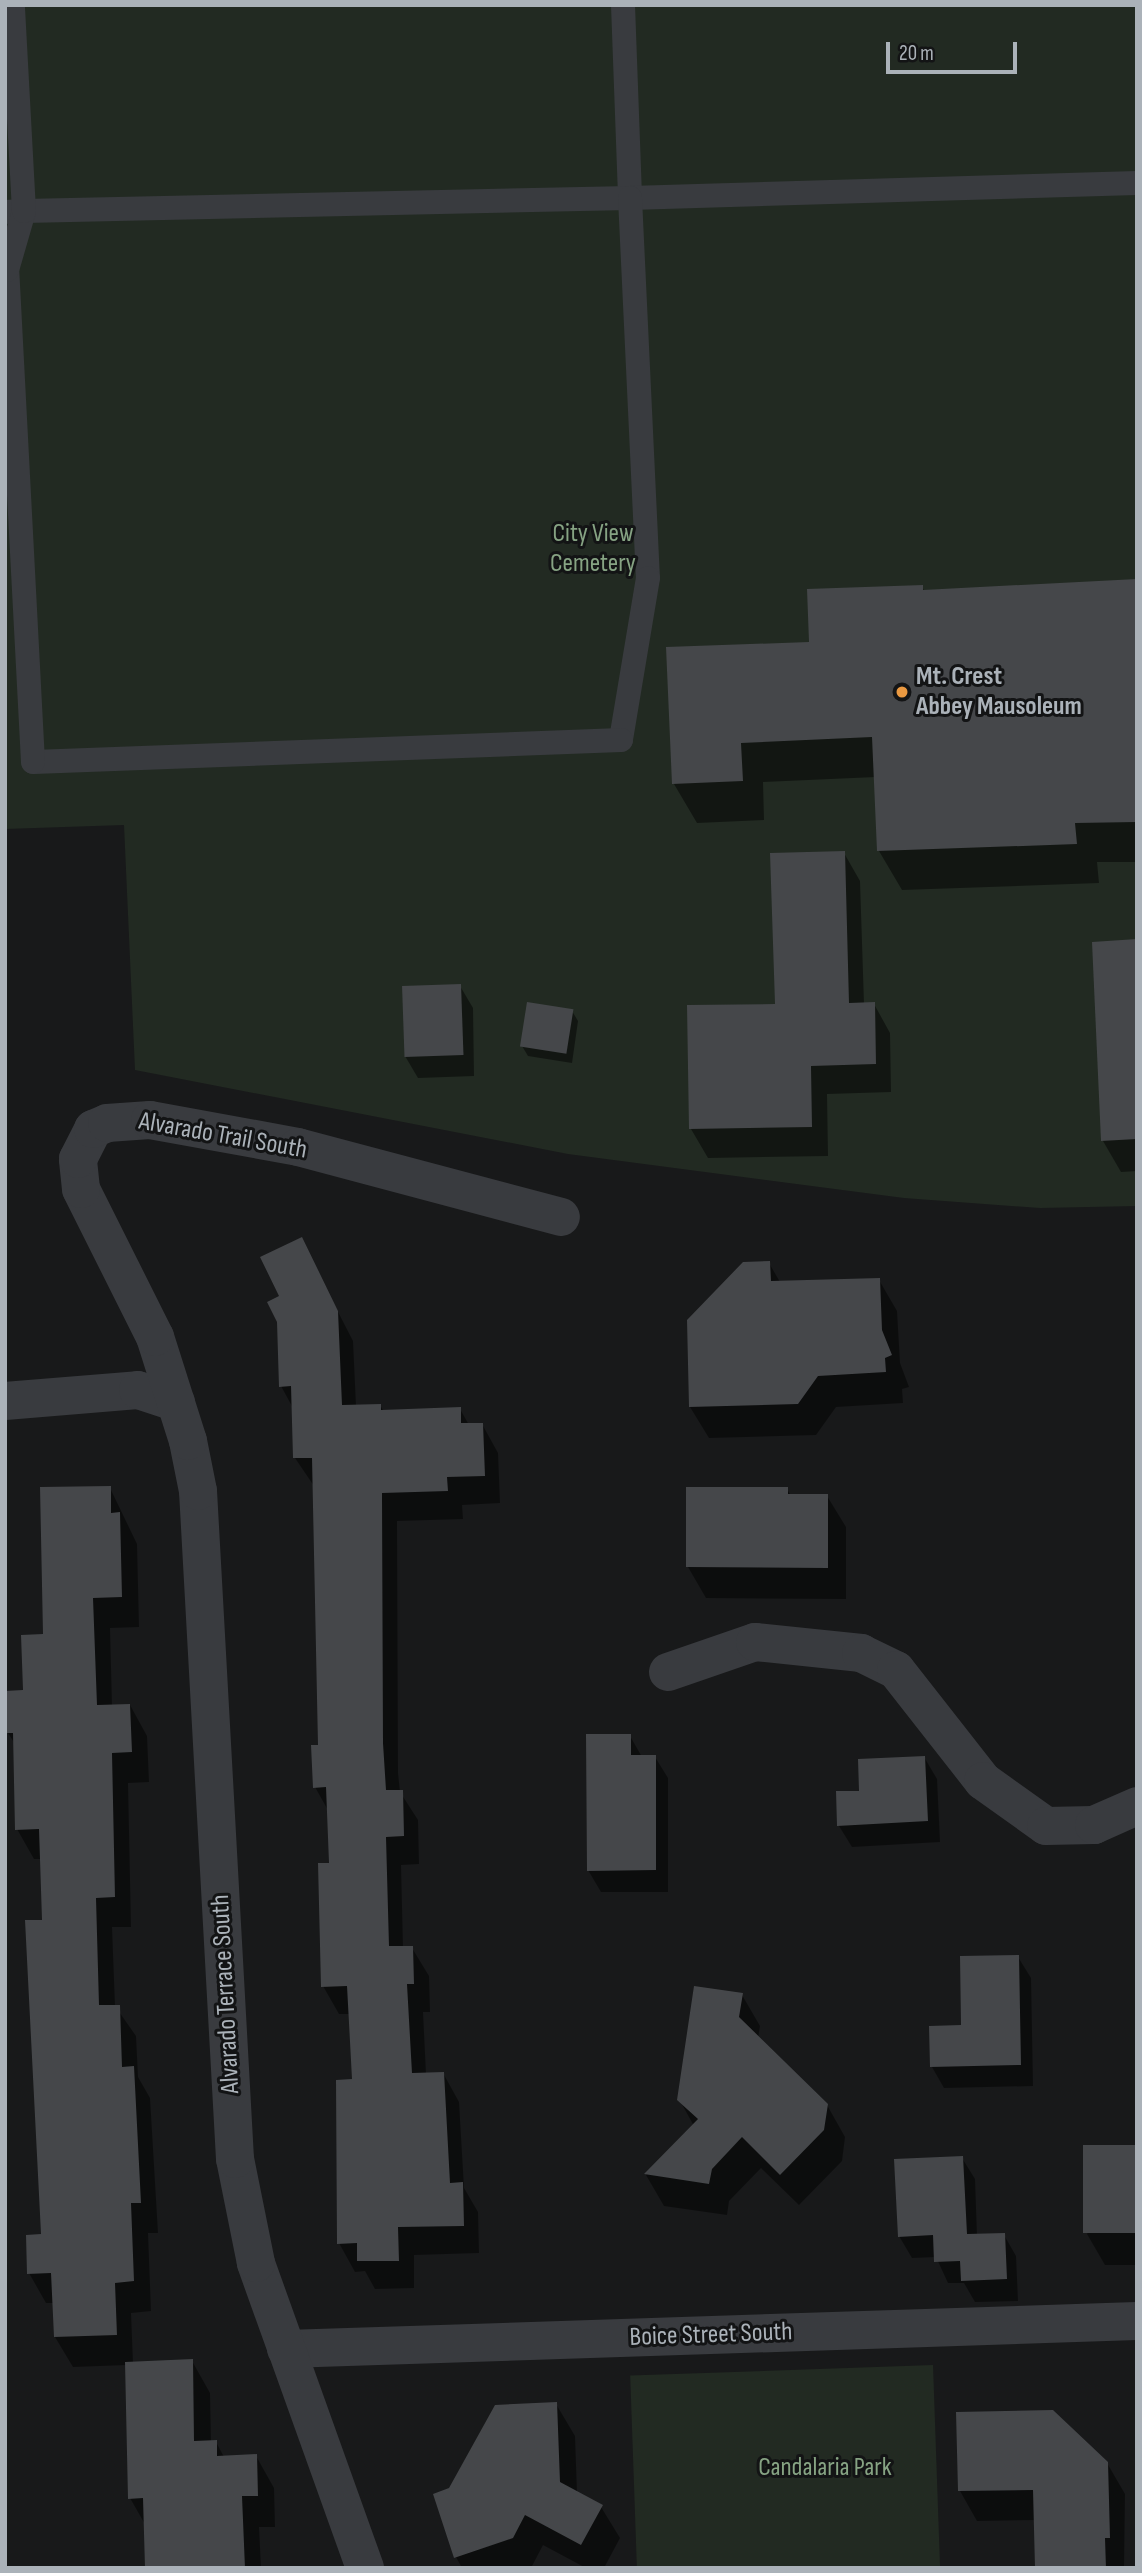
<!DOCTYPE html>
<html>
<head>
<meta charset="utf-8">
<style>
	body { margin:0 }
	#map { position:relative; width:1142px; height:2573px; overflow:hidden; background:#18191a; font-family:"Sofia Sans Condensed",sans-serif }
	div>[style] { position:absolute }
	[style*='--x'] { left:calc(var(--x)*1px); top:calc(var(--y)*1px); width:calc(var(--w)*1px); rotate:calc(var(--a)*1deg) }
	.green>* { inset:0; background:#222a22; transform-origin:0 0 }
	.shadow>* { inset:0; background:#0007 }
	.building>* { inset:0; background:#45474a; transform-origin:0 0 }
	.service>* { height:24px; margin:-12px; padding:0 12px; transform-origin:12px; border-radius:12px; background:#393b3f }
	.minor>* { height:38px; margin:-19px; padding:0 19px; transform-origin:19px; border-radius:19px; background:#393b3f }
	.dots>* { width:19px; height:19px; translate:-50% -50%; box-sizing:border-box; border:4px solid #131415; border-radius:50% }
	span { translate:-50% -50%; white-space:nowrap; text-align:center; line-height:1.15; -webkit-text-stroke:6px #131415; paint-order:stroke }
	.park-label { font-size:26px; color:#86a383 }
	.poi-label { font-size:26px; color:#abb2b9; font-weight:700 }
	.left { translate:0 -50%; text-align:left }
	.street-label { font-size:26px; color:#abb2b9 }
	.frame { position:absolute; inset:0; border:7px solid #abb2b9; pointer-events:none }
	.scale { position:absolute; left:886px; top:42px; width:131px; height:32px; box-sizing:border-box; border:4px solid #abb2b9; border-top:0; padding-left:9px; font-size:21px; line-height:24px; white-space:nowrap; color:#abb2b9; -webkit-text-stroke:5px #131415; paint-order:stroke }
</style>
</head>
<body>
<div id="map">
	<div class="green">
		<i style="clip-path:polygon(5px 5px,1137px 5px,1137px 1206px,1040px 1208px,904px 1198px,568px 1154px,135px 1070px,124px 825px,5px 829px)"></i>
		<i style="left:933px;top:2365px;width:203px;height:303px;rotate:88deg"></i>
	</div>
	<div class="shadow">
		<i style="clip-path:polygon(1137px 581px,1137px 862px,1097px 862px,1099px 883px,902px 890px,879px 851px,876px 777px,763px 782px,764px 820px,697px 823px,674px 784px,811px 643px,922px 586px,924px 591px)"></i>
		<i style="clip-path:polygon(844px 853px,860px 881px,864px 1004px,874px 1004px,890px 1033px,891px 1092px,827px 1094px,828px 1156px,708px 1158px,691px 1129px,777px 1006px)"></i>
		<i style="clip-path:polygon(1137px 941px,1137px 1171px,1121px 1172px,1103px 1141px)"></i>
		<i style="clip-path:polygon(460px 986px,473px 1008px,474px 1076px,418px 1078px,405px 1056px)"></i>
		<i style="clip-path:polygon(572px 1011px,578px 1021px,572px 1063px,528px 1056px,522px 1046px)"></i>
		<i style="clip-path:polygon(301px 1240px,353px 1341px,356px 1406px,380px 1405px,384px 1412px,460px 1409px,469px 1425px,482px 1424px,498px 1453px,500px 1503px,462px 1505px,463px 1519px,397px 1521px,398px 1773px,400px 1792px,418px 1820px,419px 1864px,401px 1865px,403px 1948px,412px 1948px,429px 1976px,430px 2012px,423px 2012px,426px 2074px,443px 2073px,459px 2102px,464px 2188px,478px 2212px,479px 2253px,414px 2255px,414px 2288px,375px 2289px,365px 2271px,355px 2272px,339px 2243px,354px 2081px,350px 2014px,339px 2014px,323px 1986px,331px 1865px,329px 1812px,315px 1787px,320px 1747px,314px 1486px,295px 1458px,293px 1408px,281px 1386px,282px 1297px)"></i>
		<i style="clip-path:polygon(769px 1263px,780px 1282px,879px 1280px,897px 1311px,900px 1363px,909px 1387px,902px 1389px,903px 1403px,836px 1407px,816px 1435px,709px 1438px,690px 1407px)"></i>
		<i style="clip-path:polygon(110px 1488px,137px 1544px,139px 1627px,110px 1628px,112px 1706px,130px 1705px,147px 1736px,149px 1782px,128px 1783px,131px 1927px,112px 1927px,115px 2006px,136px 2036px,138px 2077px,150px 2098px,158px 2233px,148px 2233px,151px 2311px,131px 2313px,133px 2363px,192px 2361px,210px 2393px,211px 2442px,216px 2442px,224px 2457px,256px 2456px,274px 2488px,275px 2527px,259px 2527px,261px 2568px,147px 2568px,146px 2526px,130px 2498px,127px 2365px,73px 2367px,55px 2337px,54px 2303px,46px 2303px,29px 2273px,43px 2236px,42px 1859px,34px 1859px,17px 1829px,15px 1744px,8px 1733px)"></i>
		<i style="clip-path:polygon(787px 1489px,791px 1496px,827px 1496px,846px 1527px,846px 1599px,706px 1598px,688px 1567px)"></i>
		<i style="clip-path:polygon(630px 1736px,642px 1757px,655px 1757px,668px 1778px,668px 1892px,601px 1892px,588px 1870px)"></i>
		<i style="clip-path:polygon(924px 1757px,937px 1779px,940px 1842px,852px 1847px,839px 1826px,861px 1792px)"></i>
		<i style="clip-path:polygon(1018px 1957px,1031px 1978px,1033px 2086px,944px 2088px,932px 2067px)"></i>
		<i style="clip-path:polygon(742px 1995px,760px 2026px,758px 2038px,827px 2105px,845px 2137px,842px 2161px,799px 2205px,761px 2168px,729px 2201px,727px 2215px,664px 2206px,646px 2175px,694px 2126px,679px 2099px)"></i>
		<i style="clip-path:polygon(1137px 2147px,1137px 2265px,1105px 2265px,1087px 2234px)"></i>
		<i style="clip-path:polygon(962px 2158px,975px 2179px,977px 2236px,1004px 2235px,1016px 2256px,1018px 2301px,975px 2302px,964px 2283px,948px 2283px,936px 2257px,912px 2258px,899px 2236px)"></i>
		<i style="clip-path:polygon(556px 2404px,575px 2436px,577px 2493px,601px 2507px,620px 2538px,604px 2568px,586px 2568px,543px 2545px,531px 2568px,462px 2568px,456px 2557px,450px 2490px)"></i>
		<i style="clip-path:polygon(958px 2414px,1107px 2463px,1125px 2494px,1124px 2568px,1037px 2568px,1036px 2520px,977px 2521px,960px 2491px)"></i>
	</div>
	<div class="building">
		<i style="clip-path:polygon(1137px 579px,1137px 822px,1075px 823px,1077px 844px,877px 851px,872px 737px,741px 743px,743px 781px,672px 784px,666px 647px,809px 642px,807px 589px,923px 585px,923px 590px)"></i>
		<i style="clip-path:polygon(845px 851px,849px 1003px,875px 1002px,876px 1064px,811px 1066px,812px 1127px,689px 1129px,687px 1005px,775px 1004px,770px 853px)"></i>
		<i style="clip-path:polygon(1137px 939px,1137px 1139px,1101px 1141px,1092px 942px)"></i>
		<i style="left:461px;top:984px;width:71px;height:59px;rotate:88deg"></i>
		<i style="left:527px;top:1002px;width:47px;height:45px;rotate:9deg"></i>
		<i style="clip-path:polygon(302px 1237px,338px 1311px,342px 1405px,381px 1404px,381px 1410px,461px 1407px,461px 1423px,483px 1423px,485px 1476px,447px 1477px,448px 1491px,382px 1493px,383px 1743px,386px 1790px,403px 1790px,404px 1836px,386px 1837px,389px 1946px,413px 1946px,414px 1984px,407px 1984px,412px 2073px,444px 2072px,450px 2183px,463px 2182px,464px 2226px,398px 2227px,399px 2261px,357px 2261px,357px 2243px,337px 2244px,336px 2080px,352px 2079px,347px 1986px,321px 1987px,318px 1863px,329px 1863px,326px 1787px,313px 1788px,311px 1745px,318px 1745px,312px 1458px,293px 1458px,291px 1386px,279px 1387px,277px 1322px,267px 1302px,279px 1296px,260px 1257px)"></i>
		<i style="clip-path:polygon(770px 1261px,771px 1281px,880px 1278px,882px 1330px,892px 1355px,885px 1358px,886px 1372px,818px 1376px,798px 1404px,689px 1407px,687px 1320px,743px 1262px)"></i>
		<i style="clip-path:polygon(111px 1486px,111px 1513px,120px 1512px,122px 1597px,93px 1598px,97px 1705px,130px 1704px,132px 1752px,112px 1753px,115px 1897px,96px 1898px,99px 2005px,120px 2005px,122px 2067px,134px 2066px,141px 2203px,131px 2203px,134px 2281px,115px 2283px,117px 2335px,54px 2337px,51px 2273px,27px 2274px,26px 2235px,41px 2234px,25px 1920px,42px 1920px,39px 1829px,15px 1830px,13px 1733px,7px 1733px,5px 1691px,23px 1690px,21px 1635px,43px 1634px,40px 1487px)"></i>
		<i style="clip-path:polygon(686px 1487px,788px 1487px,788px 1494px,828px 1494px,828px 1568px,686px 1567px)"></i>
		<i style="clip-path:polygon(586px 1734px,631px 1734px,631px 1755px,656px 1755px,656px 1870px,587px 1871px)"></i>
		<i style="clip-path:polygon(925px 1756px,928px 1821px,837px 1826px,836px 1791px,859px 1791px,858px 1759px)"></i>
		<i style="clip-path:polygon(1019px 1955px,1021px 2065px,930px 2067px,929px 2026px,961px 2025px,960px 1956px)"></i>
		<i style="clip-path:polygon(694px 1986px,743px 1993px,739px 2017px,828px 2104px,824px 2130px,780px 2175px,742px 2137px,712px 2169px,709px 2184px,644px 2174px,698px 2119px,677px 2100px)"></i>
		<i style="left:1137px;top:2145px;width:88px;height:54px;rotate:90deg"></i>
		<i style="clip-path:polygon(963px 2156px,967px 2234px,1005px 2233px,1007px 2279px,961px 2281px,960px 2261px,934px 2262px,933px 2235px,898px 2237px,894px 2159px)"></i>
		<i style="clip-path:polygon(193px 2359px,194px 2441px,217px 2440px,217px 2456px,257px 2454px,258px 2496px,242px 2496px,245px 2568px,145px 2568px,143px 2498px,128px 2499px,125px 2362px)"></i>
		<i style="clip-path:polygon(557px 2402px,560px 2482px,603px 2505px,581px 2545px,525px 2515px,513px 2538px,454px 2558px,433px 2494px,449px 2488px,495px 2405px)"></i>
		<i style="clip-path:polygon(1053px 2410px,1108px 2462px,1110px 2538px,1105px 2538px,1106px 2568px,1035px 2568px,1033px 2490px,958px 2491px,956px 2412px)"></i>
	</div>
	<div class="service">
		<i style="--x:623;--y:5;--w:193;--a:87.9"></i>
		<i style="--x:630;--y:198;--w:507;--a:-1.69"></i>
		<i style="--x:5;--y:212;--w:19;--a:-3"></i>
		<i style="--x:24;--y:211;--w:606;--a:-1.23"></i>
		<i style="--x:630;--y:198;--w:380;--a:87.3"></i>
		<i style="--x:648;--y:578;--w:164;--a:99.5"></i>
		<i style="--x:621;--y:740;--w:588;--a:177.86"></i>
		<i style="--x:33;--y:762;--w:493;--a:-93"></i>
		<i style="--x:7;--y:270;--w:61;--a:-73.9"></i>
		<i style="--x:24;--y:211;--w:206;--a:-93.1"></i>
	</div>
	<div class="minor">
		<i style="--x:5;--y:1401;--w:133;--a:-4.7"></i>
		<i style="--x:138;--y:1390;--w:40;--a:18"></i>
		<i style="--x:668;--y:1672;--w:92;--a:-19"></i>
		<i style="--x:755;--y:1642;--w:107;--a:5.9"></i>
		<i style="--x:861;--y:1653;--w:39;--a:26"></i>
		<i style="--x:896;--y:1670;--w:141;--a:51.9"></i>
		<i style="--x:983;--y:1781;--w:77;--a:35.5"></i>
		<i style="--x:1046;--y:1826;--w:48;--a:-1.2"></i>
		<i style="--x:1094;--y:1825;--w:47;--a:-23.8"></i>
		<i style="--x:286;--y:2349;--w:851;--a:-1.88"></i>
		<i style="--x:365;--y:2568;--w:324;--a:-109.7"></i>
		<i style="--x:256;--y:2263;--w:106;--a:-101.4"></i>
		<i style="--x:235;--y:2159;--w:669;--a:-93.17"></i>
		<i style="--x:198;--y:1491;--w:51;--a:-101.3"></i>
		<i style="--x:188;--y:1441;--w:109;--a:-107.6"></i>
		<i style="--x:155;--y:1337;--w:165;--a:-116.6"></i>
		<i style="--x:81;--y:1189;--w:30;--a:-96"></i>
		<i style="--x:78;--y:1159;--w:34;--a:-63"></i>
		<i style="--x:93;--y:1129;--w:15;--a:-23"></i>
		<i style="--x:107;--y:1123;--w:43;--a:-4"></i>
		<i style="--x:150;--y:1120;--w:150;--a:10.3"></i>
		<i style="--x:298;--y:1147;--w:272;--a:14.9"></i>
	</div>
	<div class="dots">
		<i style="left:902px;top:692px;background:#ea9941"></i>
	</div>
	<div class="park-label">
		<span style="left:593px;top:549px">City View<br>Cemetery</span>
		<span style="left:825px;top:2468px">Candalaria Park</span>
	</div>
	<div class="poi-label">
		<span class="left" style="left:916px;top:692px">Mt. Crest<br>Abbey Mausoleum</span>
	</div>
	<div class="street-label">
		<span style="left:223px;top:1136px;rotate:10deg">Alvarado Trail South</span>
		<span style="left:226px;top:1994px;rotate:-93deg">Alvarado Terrace South</span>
		<span style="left:711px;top:2335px;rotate:-2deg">Boice Street South</span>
	</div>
	<div class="frame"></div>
	<div class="scale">20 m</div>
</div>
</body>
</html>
